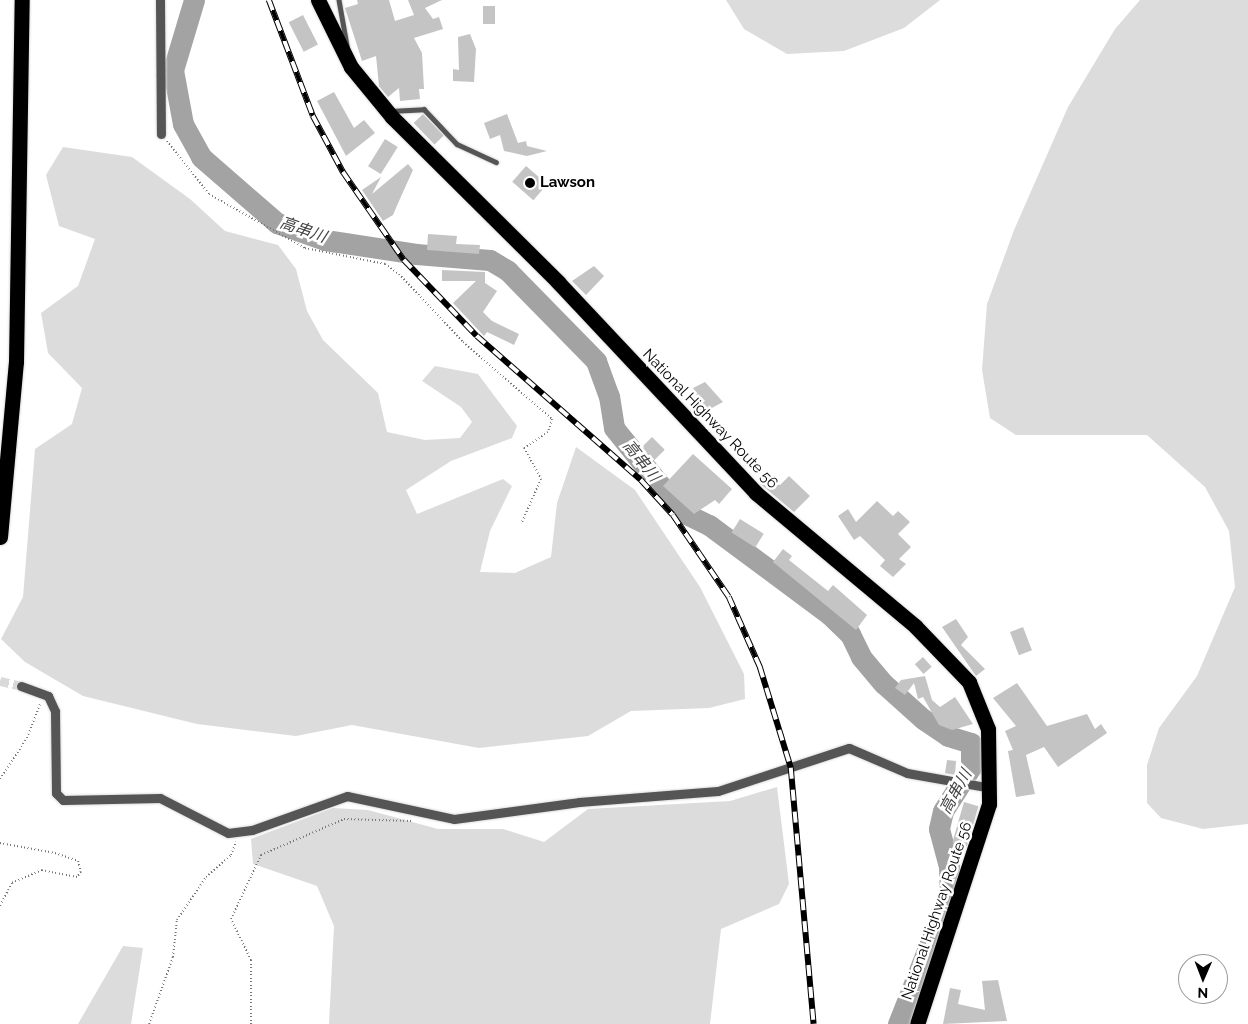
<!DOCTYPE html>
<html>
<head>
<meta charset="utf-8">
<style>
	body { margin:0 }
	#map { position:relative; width:1248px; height:1024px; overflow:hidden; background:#fff; font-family:Raleway,"Noto Sans JP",sans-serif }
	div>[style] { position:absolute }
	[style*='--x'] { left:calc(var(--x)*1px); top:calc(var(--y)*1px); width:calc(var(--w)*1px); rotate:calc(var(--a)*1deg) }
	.green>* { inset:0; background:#dcdcdc }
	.river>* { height:21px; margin:-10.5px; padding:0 10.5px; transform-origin:10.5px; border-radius:10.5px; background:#a3a3a3 }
	.building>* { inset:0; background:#c4c4c4; transform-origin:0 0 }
	.street-tunnel>* { height:9px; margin-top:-4.5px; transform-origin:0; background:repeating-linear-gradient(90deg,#d9d9d9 0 9px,transparent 0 13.5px) }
	.path>* { height:2px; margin-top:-1px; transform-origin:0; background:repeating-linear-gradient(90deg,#777 0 1px,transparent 0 3.5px) }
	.roads { filter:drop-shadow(0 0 1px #dbdbdb) drop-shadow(0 0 1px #dbdbdb) }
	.lane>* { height:4.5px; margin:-2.25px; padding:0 2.25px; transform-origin:2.25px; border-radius:2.25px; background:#555 }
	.street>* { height:9px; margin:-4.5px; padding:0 4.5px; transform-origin:4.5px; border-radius:4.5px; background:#555 }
	.highway>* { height:15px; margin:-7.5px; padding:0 7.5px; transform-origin:7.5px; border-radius:7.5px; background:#000 }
	.rail>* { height:5.5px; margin-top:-2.75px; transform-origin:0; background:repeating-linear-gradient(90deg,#fff 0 11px,#000 0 22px); box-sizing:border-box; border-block:1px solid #000 }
	.dots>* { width:14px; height:14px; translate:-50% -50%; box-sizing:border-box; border:2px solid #fff; border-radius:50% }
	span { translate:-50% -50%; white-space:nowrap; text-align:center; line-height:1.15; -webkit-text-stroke:5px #fff; paint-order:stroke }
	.poi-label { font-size:15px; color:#000; font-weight:700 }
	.left { translate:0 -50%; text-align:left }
	.street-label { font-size:15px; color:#000 }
	.water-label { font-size:16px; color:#444; font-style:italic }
	.north { position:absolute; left:1178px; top:954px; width:50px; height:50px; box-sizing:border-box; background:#fff; border:1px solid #999; border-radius:50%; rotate:181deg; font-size:14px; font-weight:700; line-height:20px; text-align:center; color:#000 }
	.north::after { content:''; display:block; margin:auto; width:18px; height:22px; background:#000; clip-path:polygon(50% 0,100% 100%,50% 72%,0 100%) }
</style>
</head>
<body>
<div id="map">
	<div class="green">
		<i style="clip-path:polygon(726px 0,940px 0,904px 28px,844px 51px,787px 54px,744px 29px)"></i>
		<i style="clip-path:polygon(1140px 0,1248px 0,1248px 824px,1203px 829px,1161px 818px,1147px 803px,1147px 765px,1159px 728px,1197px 676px,1235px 587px,1229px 531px,1205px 487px,1147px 435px,1016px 435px,990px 418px,982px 370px,987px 304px,1014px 230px,1068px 107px,1115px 29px)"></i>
		<i style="clip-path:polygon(63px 147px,132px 157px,190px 199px,225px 231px,278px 245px,296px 269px,307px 311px,323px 340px,378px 393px,387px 432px,425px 440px,460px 438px,472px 422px,461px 407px,422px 381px,435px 366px,478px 374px,517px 426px,512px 438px,451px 461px,406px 490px,417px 514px,503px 479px,512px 486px,490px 531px,480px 572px,515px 573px,551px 557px,557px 503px,576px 447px,635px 490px,700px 587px,744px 674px,745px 699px,709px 708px,631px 711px,588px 736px,479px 748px,352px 725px,296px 736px,197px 724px,83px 696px,25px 662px,1px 639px,23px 597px,35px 449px,72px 424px,82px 388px,48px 353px,41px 313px,78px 286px,95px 239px,59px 226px,46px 175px)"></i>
		<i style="clip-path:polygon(777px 787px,789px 884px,779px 904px,721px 929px,710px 1024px,329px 1024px,334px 926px,317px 886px,253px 864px,251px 839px,333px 808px,368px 810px,438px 829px,503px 829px,544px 842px,588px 809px,730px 801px)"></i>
		<i style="clip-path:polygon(123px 946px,143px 948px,131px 1024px,78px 1024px)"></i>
	</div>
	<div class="river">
		<i style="--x:194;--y:0;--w:73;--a:106.7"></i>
		<i style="--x:173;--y:70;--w:55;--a:79.5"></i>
		<i style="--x:183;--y:124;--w:38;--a:61"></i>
		<i style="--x:201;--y:157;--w:101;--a:41"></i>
		<i style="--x:277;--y:223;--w:51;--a:19.5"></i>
		<i style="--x:325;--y:240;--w:92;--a:8.7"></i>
		<i style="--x:416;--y:254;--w:74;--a:4.6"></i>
		<i style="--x:490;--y:260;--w:21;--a:31"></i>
		<i style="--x:508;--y:271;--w:126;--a:45.6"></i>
		<i style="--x:596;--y:361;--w:37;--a:70"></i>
		<i style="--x:609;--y:396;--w:32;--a:81"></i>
		<i style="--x:614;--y:428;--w:108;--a:51"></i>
		<i style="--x:682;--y:512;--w:30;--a:26"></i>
		<i style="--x:709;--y:525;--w:151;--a:36.6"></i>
		<i style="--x:830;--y:615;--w:28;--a:44"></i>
		<i style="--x:850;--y:634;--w:25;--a:64"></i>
		<i style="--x:861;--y:657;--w:35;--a:50"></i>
		<i style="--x:884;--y:684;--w:52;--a:41.9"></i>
		<i style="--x:923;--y:719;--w:30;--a:34"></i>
		<i style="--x:948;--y:736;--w:24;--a:17"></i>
		<i style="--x:971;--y:743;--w:24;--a:90"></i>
		<i style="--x:971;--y:767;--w:52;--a:122.5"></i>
		<i style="--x:943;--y:811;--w:18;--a:103"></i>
		<i style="--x:939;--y:829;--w:39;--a:75"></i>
		<i style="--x:949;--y:867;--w:25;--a:88"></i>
		<i style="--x:950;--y:892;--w:142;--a:111.5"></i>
	</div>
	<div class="building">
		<i style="clip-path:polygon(357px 0,389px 0,395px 21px,414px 15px,408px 0,442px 0,425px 8px,433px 19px,439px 17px,443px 29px,414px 38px,422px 53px,424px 89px,419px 89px,420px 99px,400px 101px,399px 88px,388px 97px,379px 86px,376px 56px,362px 61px,345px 8px,358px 4px)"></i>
		<i style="left:495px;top:6px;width:18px;height:12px;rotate:90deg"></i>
		<i style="left:303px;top:15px;width:33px;height:16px;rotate:63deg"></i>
		<i style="clip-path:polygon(470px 34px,476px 49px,474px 82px,453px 81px,453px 69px,459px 70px,458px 37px)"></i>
		<i style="clip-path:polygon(334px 92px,354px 128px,364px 120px,375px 133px,346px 156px,317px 101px)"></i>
		<i style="left:423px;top:114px;width:30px;height:13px;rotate:46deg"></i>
		<i style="clip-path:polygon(507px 114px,518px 143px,526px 141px,527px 146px,547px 151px,527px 156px,504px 151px,500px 135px,490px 139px,484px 123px)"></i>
		<i style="left:385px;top:139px;width:15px;height:32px;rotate:32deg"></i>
		<i style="clip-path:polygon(408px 164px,413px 170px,399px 201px,393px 215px,383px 221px,362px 190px,381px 177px,372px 194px)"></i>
		<i style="left:526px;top:166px;width:28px;height:21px;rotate:41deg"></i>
		<i style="clip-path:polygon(428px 234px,457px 236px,456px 244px,480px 245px,479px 254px,427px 250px)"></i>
		<i style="clip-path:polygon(594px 266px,604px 276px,586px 295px,572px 281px)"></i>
		<i style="clip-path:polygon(442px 270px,485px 272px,485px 283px,497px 291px,483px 312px,492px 321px,519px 334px,514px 345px,487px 332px,484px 336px,453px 303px,476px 281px,442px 281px)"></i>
		<i style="clip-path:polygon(705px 382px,723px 402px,697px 416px,689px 406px,700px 401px,693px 388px)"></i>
		<i style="left:652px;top:437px;width:18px;height:18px;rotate:45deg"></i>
		<i style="clip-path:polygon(693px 454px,732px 489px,719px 504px,715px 500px,694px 514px,663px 486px)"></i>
		<i style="clip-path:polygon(766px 473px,780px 485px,789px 476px,810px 496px,794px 512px,758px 482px)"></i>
		<i style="clip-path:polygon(877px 501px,893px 516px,898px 511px,910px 522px,898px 534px,911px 547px,899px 559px,906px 564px,893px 577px,880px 566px,885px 560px,860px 536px,854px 540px,838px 516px,848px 509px,856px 522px)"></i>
		<i style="left:740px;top:519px;width:28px;height:16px;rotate:32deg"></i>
		<i style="clip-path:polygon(783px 549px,792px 556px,789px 560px,828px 591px,833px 585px,867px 615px,856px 630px,773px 562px)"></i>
		<i style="clip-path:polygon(956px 619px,968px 637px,961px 645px,985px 669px,976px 676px,942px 627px)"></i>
		<i style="left:1023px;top:627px;width:25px;height:14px;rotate:69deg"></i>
		<i style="left:923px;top:657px;width:13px;height:11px;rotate:48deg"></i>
		<i style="clip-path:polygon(925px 676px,932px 700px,940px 707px,955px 697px,973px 724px,952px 730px,939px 725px,923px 697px,918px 699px,914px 683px,905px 695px,895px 688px,901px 680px)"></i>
		<i style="clip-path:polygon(1017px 683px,1047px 726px,1087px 714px,1095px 729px,1101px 724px,1107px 733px,1058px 767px,1044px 747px,1026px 755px,1035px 794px,1016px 797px,1008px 751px,1013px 750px,1005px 731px,1016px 726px,993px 698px)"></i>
		<i style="clip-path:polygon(947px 760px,956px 761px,955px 775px,945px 773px)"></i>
		<i style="left:964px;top:802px;width:15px;height:42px;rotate:16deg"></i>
		<i style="clip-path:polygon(998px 980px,1007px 1021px,943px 1024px,950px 988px,961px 990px,958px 1004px,985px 1010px,982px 981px)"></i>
	</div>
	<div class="street-tunnel">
		<i style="--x:0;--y:681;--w:22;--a:13"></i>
	</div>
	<div class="path">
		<i style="--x:167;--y:141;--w:68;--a:51.6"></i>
		<i style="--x:209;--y:194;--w:110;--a:29.4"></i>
		<i style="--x:305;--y:248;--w:82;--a:11.3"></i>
		<i style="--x:385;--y:264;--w:17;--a:36"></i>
		<i style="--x:399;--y:274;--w:93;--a:46.7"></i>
		<i style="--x:463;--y:342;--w:118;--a:40.9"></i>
		<i style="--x:552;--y:419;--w:14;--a:107"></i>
		<i style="--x:548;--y:432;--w:29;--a:146"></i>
		<i style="--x:524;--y:448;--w:35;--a:61"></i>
		<i style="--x:541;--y:479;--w:47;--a:113.8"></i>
		<i style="--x:0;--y:779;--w:49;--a:-56.6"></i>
		<i style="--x:27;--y:738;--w:36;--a:-69"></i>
		<i style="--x:0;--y:843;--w:56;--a:10.3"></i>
		<i style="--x:55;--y:853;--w:24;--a:19"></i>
		<i style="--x:78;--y:861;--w:11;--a:75"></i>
		<i style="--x:81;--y:872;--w:6;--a:129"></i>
		<i style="--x:77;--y:877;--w:36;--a:-169"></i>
		<i style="--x:42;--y:870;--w:33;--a:157"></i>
		<i style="--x:12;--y:883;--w:26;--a:118"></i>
		<i style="--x:149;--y:1024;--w:71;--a:-70.3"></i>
		<i style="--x:173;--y:957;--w:37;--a:-84"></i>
		<i style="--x:177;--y:920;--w:52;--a:-56"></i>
		<i style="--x:206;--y:877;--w:33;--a:-41"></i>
		<i style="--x:231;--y:855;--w:14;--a:-69"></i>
		<i style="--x:251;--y:1024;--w:64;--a:-90"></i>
		<i style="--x:251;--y:960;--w:46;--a:-116"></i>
		<i style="--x:231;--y:919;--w:71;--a:-64.9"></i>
		<i style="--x:261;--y:855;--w:90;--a:-23.4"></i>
		<i style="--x:344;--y:819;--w:68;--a:1.7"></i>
	</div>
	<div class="roads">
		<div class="lane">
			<i style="--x:339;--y:0;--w:46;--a:79.9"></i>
			<i style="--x:390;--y:111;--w:34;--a:-3"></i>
			<i style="--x:424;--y:109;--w:48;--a:46.7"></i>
			<i style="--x:457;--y:144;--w:43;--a:24.8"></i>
		</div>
		<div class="street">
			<i style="--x:160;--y:0;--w:134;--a:89.6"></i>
			<i style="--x:21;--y:686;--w:29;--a:20"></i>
			<i style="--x:48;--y:696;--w:17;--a:65"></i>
			<i style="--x:55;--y:711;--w:82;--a:89.3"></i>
			<i style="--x:56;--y:793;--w:10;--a:45"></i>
			<i style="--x:63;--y:800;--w:97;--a:-1.2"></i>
			<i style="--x:160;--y:798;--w:76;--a:27.2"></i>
			<i style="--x:228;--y:833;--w:24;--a:-7"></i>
			<i style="--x:252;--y:830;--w:101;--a:-19.7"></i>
			<i style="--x:347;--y:796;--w:109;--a:12.1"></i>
			<i style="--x:454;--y:819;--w:126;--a:-7.7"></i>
			<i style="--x:579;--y:802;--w:139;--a:-4.5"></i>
			<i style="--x:718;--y:791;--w:138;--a:-18.2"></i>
			<i style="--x:849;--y:748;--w:63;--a:23.3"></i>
			<i style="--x:907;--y:773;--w:85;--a:10.1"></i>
		</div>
		<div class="highway">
			<i style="--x:318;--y:0;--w:75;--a:63.8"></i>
			<i style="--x:351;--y:67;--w:65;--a:50.6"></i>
			<i style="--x:392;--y:117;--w:234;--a:44.8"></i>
			<i style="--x:558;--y:282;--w:289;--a:46.8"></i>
			<i style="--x:756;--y:493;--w:207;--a:39.9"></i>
			<i style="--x:915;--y:626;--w:78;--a:46"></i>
			<i style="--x:969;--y:682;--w:51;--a:68"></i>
			<i style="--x:988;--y:729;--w:75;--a:89.2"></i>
			<i style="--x:989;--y:804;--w:231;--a:108.1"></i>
			<i style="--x:0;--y:537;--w:176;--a:-84.8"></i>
			<i style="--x:16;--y:362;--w:362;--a:-89.1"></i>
		</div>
	</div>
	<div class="rail">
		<i style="--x:269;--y:0;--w:124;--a:69.2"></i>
		<i style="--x:313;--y:116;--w:64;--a:61.8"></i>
		<i style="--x:343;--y:172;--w:107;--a:55.3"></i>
		<i style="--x:404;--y:260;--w:105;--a:46.2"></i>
		<i style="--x:477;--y:336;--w:218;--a:41.3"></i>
		<i style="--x:641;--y:480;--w:47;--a:47.6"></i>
		<i style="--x:673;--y:515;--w:99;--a:55.7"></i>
		<i style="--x:729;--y:597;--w:77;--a:66.1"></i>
		<i style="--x:760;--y:667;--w:106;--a:72.9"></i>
		<i style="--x:791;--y:768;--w:257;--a:84.9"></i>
	</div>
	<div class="dots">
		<i style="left:530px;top:183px;background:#000"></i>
	</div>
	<div class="poi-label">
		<span class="left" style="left:540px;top:183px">Lawson</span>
	</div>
	<div class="street-label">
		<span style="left:710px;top:419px;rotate:46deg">National Highway Route 56</span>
		<span style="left:937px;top:911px;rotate:-71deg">National Highway Route 56</span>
	</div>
	<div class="water-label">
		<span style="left:303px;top:230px;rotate:19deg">高串川</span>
		<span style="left:641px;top:461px;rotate:51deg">高串川</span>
		<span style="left:956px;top:792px;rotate:-61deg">高串川</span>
	</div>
	<div class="north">N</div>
</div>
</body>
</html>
